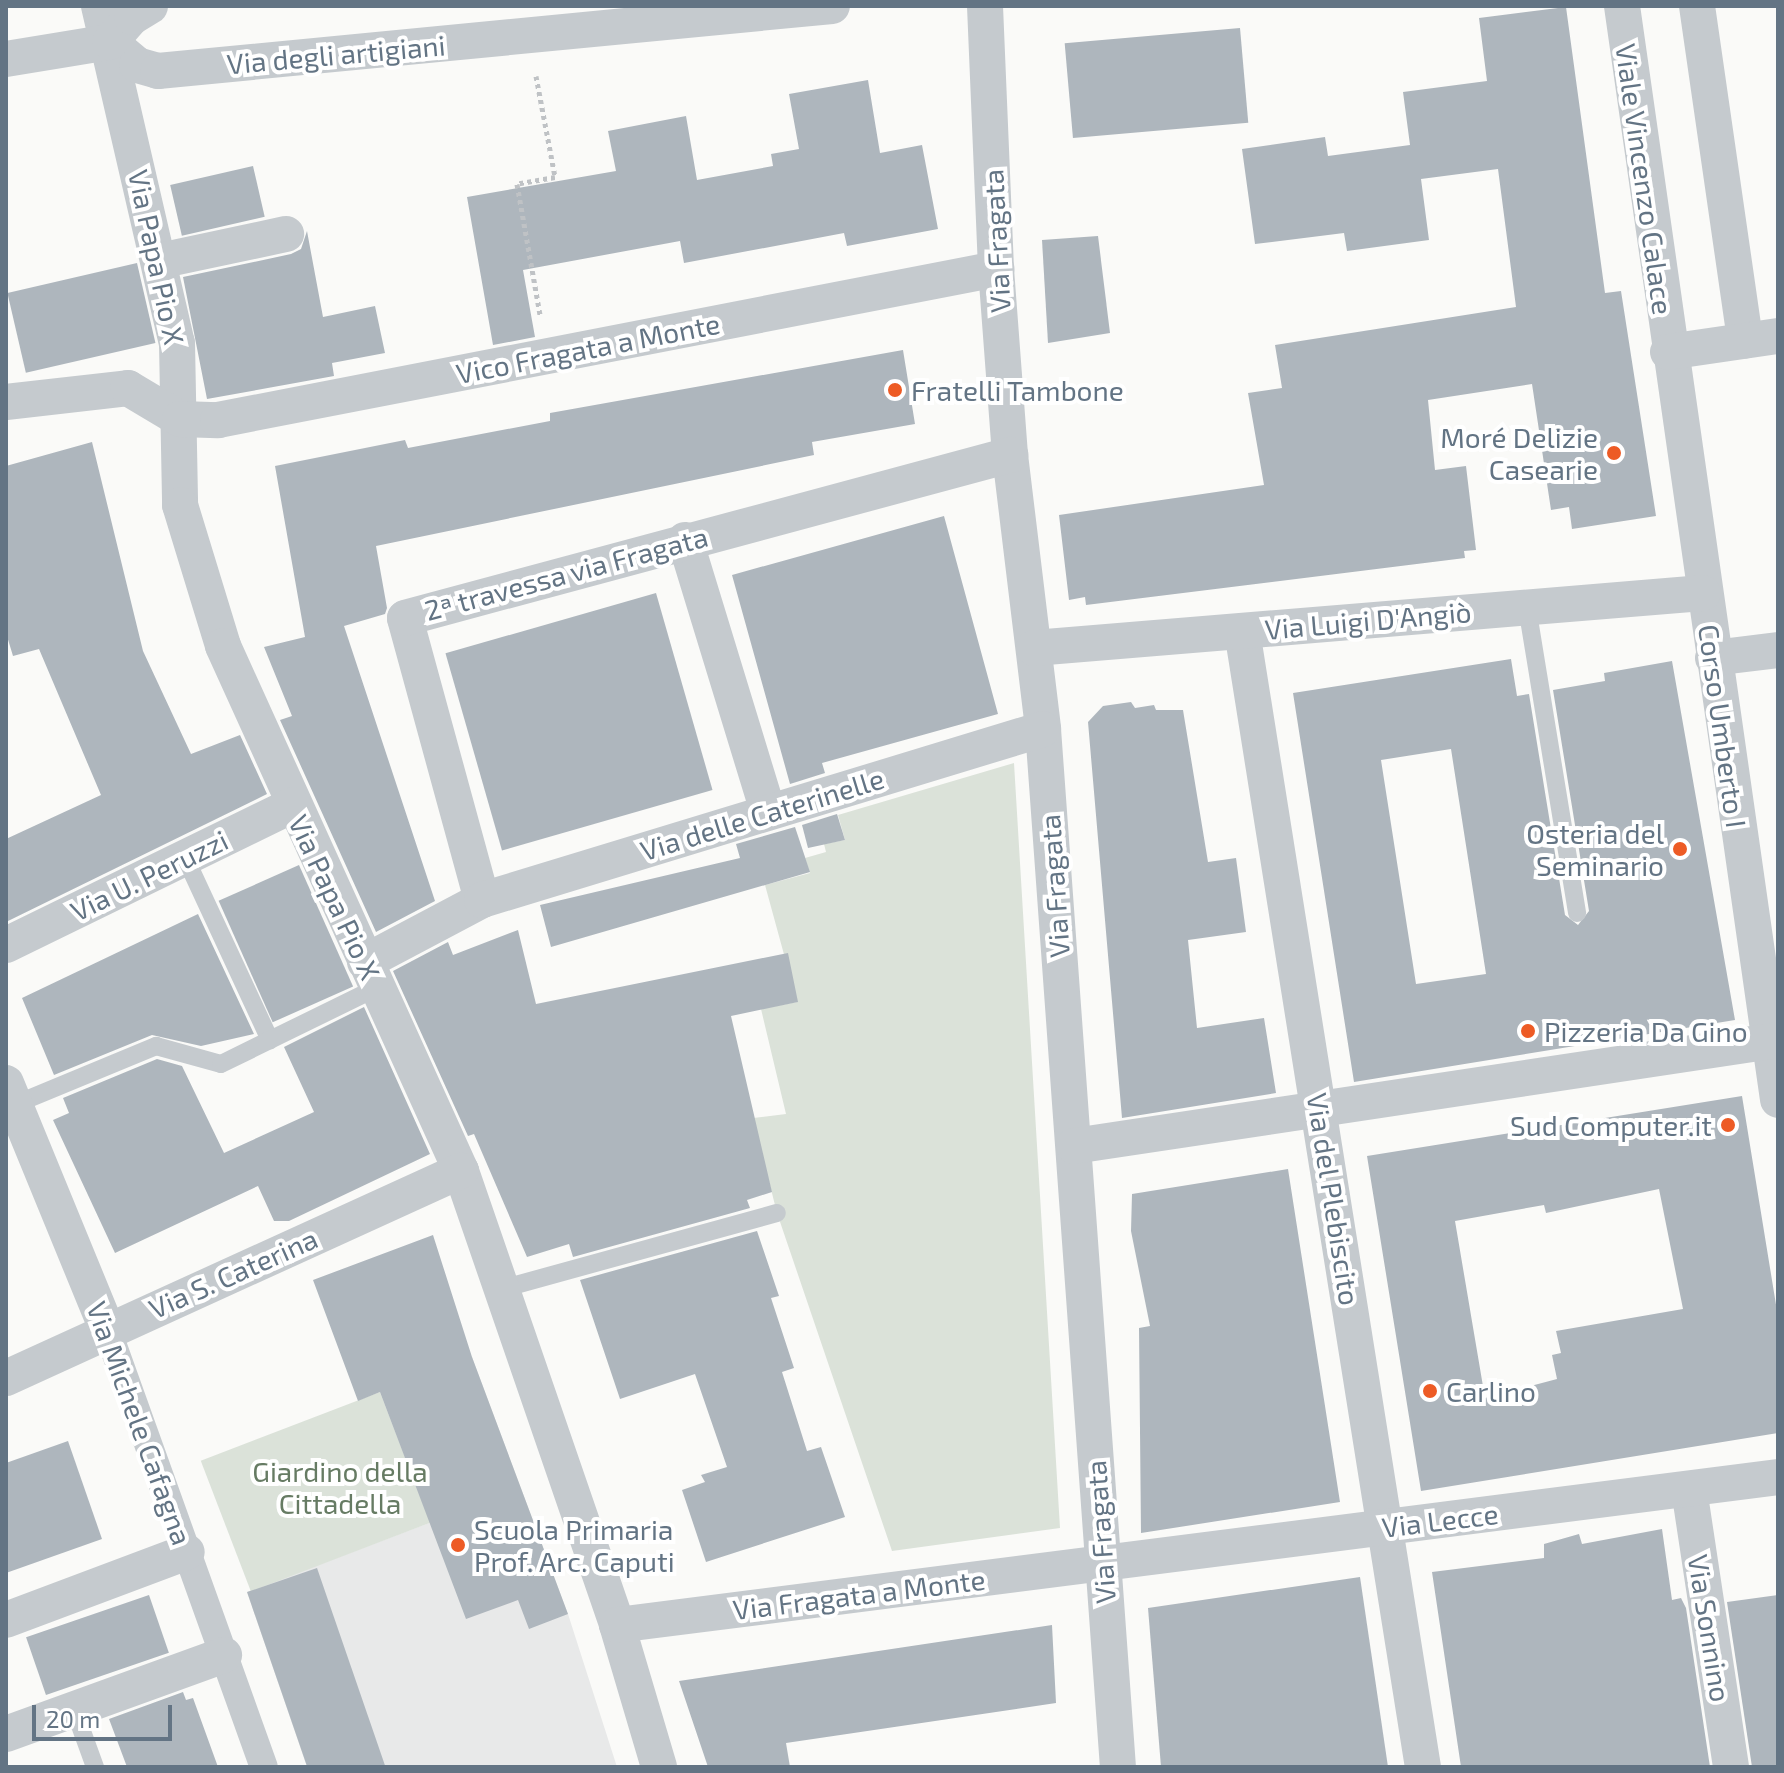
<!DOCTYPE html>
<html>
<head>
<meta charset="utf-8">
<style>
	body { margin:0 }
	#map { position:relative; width:1784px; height:1773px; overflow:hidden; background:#fafaf8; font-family:"Exo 2",sans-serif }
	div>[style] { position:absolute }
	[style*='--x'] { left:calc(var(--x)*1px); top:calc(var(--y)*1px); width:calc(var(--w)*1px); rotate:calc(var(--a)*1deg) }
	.built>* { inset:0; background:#e8e9e9 }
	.green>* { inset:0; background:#dbe2d9; transform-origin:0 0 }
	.building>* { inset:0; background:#aeb6bd; transform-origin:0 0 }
	.path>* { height:5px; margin-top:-2.5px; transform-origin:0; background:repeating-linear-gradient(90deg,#bfc2c5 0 4px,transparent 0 8px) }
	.service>* { height:18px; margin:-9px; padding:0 9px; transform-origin:9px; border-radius:9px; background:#c5cace }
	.pedestrian>* { height:28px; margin:-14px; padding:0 14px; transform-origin:14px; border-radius:14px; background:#c5cace }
	.minor>* { height:36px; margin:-18px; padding:0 18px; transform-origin:18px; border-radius:18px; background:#c5cace }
	.dots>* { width:22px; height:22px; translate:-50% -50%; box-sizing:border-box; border:4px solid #fff; border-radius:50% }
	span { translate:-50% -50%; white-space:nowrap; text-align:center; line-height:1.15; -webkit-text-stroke:8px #fff; paint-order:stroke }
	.street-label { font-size:28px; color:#637484 }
	.poi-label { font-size:28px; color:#637484 }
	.left { translate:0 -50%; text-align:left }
	.right { translate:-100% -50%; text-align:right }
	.park-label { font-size:28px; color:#667b63 }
	.frame { position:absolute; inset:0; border:8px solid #637484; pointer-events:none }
	.scale { position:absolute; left:32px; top:1705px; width:140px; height:36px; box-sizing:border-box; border:4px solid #637484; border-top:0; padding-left:10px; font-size:24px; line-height:28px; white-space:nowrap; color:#637484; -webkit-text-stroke:6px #fff; paint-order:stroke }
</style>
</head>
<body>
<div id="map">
	<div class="built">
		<i style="clip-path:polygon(472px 1357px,568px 1614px,617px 1767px,307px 1767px,247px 1592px,429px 1523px,380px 1392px)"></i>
	</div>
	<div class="green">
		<i style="clip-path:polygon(1014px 763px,1060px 1528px,892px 1551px,777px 1213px,753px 1118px,786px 1114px,761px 1009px,797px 1002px,765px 885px,810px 873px,805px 858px,826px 852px,824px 844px,845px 840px,838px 815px)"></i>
		<i style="left:380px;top:1392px;width:140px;height:192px;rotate:69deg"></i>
	</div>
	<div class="building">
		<i style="clip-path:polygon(1566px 7px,1605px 293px,1621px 291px,1656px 516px,1572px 529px,1569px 507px,1551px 510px,1532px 384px,1428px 400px,1435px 470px,1466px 466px,1476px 550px,1464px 551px,1465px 558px,1086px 605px,1085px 597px,1069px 600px,1059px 515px,1264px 485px,1248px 393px,1282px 388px,1275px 345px,1516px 307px,1498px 169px,1421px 179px,1429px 240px,1347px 251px,1344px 233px,1255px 244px,1242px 149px,1325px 137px,1328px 156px,1410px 145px,1403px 92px,1487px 81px,1479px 18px)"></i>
		<i style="left:1240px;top:28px;width:95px;height:176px;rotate:85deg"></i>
		<i style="clip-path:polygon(868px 80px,880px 153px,922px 145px,938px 229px,847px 246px,844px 233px,684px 263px,680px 241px,523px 270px,535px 337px,493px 345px,467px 197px,616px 171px,608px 131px,686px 116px,697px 180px,773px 166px,771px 154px,799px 149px,789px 94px)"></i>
		<i style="left:253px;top:166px;width:52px;height:85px;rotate:77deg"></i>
		<i style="clip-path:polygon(307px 231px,323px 317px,375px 306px,385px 353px,332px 363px,334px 376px,207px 399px,183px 277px,291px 254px,301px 249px)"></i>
		<i style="clip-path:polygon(1098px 236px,1110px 333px,1048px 343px,1042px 240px)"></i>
		<i style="left:137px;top:263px;width:82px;height:133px;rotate:77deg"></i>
		<i style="clip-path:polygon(903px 350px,915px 424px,812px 442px,814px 455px,376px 546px,387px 608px,385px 614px,344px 626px,435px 901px,376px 932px,280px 720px,292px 716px,264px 647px,305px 637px,275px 466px,405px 440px,408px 448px,550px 421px,550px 413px)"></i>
		<i style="clip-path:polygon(92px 442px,143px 651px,191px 754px,240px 735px,267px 794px,6px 922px,6px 839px,101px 795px,39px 649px,13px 656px,6px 633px,6px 466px)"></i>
		<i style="clip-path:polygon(944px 516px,998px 714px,822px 763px,825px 773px,790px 784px,732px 575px)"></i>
		<i style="left:656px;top:593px;width:205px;height:219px;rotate:74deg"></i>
		<i style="clip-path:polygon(evenodd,1511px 659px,1517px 696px,1529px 694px,1565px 915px,1578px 925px,1589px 911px,1553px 690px,1605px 681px,1604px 673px,1672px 661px,1735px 1020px,1354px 1082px,1293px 693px,1511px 659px,1451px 749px,1486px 974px,1416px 984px,1381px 760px,1451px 749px)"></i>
		<i style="clip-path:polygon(1131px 702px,1135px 708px,1154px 705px,1156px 710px,1183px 710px,1208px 862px,1236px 858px,1246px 932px,1188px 940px,1197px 1028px,1264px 1018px,1276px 1093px,1122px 1118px,1088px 722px,1103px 706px)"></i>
		<i style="clip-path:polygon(837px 814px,845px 840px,808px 848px,802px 825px)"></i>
		<i style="clip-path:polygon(795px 827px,810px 872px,551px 947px,540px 905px,740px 858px,736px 844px)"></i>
		<i style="left:299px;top:865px;width:133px;height:88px;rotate:66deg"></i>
		<i style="clip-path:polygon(198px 914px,254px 1034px,201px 1046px,152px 1035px,54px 1075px,22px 998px)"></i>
		<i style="clip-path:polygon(518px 930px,536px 1004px,788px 953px,798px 1002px,731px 1016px,772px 1192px,747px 1200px,750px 1208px,573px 1257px,569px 1244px,527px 1257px,474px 1134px,468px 1136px,393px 971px,448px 942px,453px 955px)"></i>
		<i style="clip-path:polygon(364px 1007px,430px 1154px,289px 1221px,274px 1221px,258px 1186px,115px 1253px,53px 1120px,69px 1113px,63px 1098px,157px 1059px,182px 1066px,224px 1153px,314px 1112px,284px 1047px)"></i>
		<i style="clip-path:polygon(evenodd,1742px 1096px,1778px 1317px,1778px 1433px,1421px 1491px,1367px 1156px,1742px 1096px,1659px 1189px,1683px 1309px,1556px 1331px,1561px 1353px,1552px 1355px,1557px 1379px,1485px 1398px,1455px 1221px,1544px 1205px,1546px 1213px,1659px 1189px)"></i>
		<i style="clip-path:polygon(1288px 1169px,1340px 1502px,1141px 1533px,1139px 1328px,1150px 1326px,1131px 1231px,1132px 1194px)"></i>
		<i style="clip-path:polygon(757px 1231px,779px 1296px,771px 1298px,794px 1368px,782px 1372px,807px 1451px,821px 1447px,845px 1517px,706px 1562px,682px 1490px,705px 1482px,701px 1475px,727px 1467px,695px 1374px,620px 1399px,580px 1280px)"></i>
		<i style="clip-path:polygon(433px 1235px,472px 1357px,568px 1614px,529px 1629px,518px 1600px,466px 1619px,380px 1392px,358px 1401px,313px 1280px)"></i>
		<i style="clip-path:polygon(68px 1441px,102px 1539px,6px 1573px,6px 1463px)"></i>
		<i style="clip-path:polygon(1662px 1529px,1672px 1600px,1681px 1598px,1686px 1608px,1710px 1767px,1461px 1767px,1432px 1572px,1544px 1558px,1544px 1544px,1579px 1534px,1582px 1544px)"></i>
		<i style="left:317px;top:1568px;width:210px;height:74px;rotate:71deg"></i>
		<i style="clip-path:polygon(1360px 1577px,1388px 1767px,1161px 1767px,1148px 1608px)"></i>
		<i style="left:149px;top:1595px;width:61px;height:130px;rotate:71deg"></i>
		<i style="clip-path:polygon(1778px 1595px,1778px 1767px,1752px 1767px,1727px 1602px)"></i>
		<i style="clip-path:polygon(1052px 1625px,1056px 1703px,786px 1743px,790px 1767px,708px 1767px,679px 1681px)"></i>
		<i style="clip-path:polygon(183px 1692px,186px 1700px,193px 1698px,218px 1767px,127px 1767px,109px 1719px)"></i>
	</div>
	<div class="path">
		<i style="--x:536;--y:76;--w:103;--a:79.3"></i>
		<i style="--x:555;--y:177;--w:39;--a:170"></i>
		<i style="--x:517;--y:184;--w:133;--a:80"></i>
	</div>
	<div class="service">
		<i style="--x:1527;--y:607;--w:310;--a:80.7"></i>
		<i style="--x:185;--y:857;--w:202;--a:65.1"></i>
		<i style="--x:16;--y:1104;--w:152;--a:-22.5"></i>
		<i style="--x:156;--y:1046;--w:67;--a:15.5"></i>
		<i style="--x:221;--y:1064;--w:173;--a:-26.1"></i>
		<i style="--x:501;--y:1289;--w:286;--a:-15.4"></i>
		<i style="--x:74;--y:1709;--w:62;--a:70.1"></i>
	</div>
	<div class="pedestrian">
		<i style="--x:107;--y:1329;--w:465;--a:70.3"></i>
	</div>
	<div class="minor">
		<i style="--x:99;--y:6;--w:346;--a:77"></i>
		<i style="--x:177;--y:343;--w:162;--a:88.9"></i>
		<i style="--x:180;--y:505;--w:147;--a:73"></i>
		<i style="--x:223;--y:646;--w:576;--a:65.61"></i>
		<i style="--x:461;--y:1171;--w:480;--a:71"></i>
		<i style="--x:617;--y:1625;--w:148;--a:73.5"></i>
		<i style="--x:985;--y:6;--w:263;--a:87.6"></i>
		<i style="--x:996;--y:269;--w:187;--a:85.7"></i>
		<i style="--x:1010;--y:455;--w:276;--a:83.1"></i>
		<i style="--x:1043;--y:729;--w:1041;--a:85.87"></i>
		<i style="--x:1622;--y:6;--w:1105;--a:81.88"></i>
		<i style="--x:1697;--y:6;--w:338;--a:81.8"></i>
		<i style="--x:110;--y:42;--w:35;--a:40"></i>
		<i style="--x:137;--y:65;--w:22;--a:16"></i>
		<i style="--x:158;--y:71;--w:677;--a:-5.51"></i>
		<i style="--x:6;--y:59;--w:105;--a:-9.3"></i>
		<i style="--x:110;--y:42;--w:33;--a:-49"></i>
		<i style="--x:132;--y:17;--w:21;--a:-31"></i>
		<i style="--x:159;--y:261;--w:130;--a:-12"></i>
		<i style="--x:1668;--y:352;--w:111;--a:-8.3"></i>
		<i style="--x:6;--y:402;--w:123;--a:-6.5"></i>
		<i style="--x:128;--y:388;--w:61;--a:30.8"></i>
		<i style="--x:180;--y:419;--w:38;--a:2"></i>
		<i style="--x:218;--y:420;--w:793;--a:-10.98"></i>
		<i style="--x:685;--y:540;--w:284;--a:73"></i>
		<i style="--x:1242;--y:631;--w:1150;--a:80.95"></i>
		<i style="--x:1034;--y:648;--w:671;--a:-4.7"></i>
		<i style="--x:1713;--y:658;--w:65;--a:-7"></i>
		<i style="--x:482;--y:900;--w:292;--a:-105.3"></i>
		<i style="--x:405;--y:618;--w:627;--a:-15.08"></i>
		<i style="--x:6;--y:945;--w:319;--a:-26"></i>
		<i style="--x:365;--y:962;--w:132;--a:-27.9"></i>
		<i style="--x:482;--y:900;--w:586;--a:-16.95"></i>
		<i style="--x:6;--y:1083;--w:266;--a:67.7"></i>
		<i style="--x:1074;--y:1146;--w:712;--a:-8.56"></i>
		<i style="--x:6;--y:1378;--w:500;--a:-24.5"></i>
		<i style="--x:1689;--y:1489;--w:281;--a:81.4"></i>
		<i style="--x:6;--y:1620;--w:193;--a:-20.6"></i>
		<i style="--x:617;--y:1625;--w:1170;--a:-7.26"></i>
		<i style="--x:6;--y:1734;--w:232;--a:-19.9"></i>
	</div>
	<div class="dots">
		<i style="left:895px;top:390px;background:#ed5b25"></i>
		<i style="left:1614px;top:453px;background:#ed5b25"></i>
		<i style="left:1680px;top:849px;background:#ed5b25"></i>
		<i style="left:1528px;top:1031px;background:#ed5b25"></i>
		<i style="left:1728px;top:1125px;background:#ed5b25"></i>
		<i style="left:1430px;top:1391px;background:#ed5b25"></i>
		<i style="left:458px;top:1545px;background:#ed5b25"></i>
	</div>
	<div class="street-label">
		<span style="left:336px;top:54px;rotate:-5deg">Via degli artigiani</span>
		<span style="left:1645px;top:179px;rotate:82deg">Viale Vincenzo Calace</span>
		<span style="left:996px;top:241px;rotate:-93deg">Via Fragata</span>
		<span style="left:157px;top:257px;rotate:78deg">Via Papa Pio X</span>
		<span style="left:588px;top:348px;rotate:-11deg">Vico Fragata a Monte</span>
		<span style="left:566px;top:573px;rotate:-15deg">2ª travessa via Fragata</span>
		<span style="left:1368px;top:620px;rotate:-5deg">Via Luigi D'Angiò</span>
		<span style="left:1723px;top:726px;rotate:82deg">Corso Umberto I</span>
		<span style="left:762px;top:814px;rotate:-17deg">Via delle Caterinelle</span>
		<span style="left:149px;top:875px;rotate:-26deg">Via U. Peruzzi</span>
		<span style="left:1054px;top:886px;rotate:-94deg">Via Fragata</span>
		<span style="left:335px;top:897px;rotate:65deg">Via Papa Pio X</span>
		<span style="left:1334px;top:1199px;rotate:81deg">Via del Plebiscito</span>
		<span style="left:233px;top:1273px;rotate:-24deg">Via S. Caterina</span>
		<span style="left:140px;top:1423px;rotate:70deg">Via Michele Cafagna</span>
		<span style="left:1440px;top:1520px;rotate:-7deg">Via Lecce</span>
		<span style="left:1100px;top:1532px;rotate:-94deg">Via Fragata</span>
		<span style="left:859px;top:1594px;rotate:-7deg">Via Fragata a Monte</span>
		<span style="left:1710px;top:1628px;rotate:81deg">Via Sonnino</span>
	</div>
	<div class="poi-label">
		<span class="left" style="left:911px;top:390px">Fratelli Tambone</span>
		<span class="right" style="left:1598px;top:453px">Moré Delizie<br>Casearie</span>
		<span class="right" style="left:1664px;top:849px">Osteria del<br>Seminario</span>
		<span class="left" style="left:1544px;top:1031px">Pizzeria Da Gino</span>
		<span class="right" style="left:1712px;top:1125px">Sud Computer.it</span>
		<span class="left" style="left:1446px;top:1391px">Carlino</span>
		<span class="left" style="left:474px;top:1545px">Scuola Primaria<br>Prof. Arc. Caputi</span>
	</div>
	<div class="park-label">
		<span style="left:340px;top:1487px">Giardino della<br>Cittadella</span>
	</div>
	<div class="frame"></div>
	<div class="scale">20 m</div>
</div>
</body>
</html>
